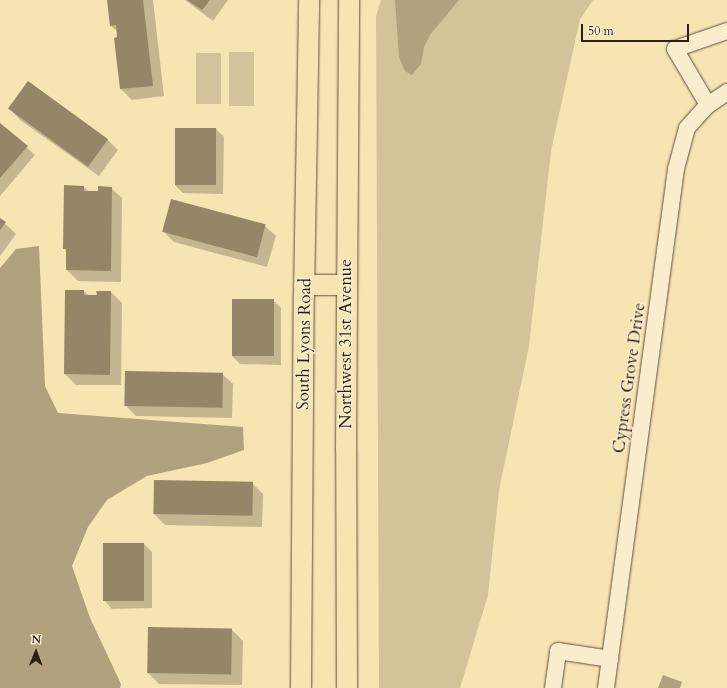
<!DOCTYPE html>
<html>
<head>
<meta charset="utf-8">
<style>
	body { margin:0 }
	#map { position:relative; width:727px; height:688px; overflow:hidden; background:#f7e4b3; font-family:Cardo,serif }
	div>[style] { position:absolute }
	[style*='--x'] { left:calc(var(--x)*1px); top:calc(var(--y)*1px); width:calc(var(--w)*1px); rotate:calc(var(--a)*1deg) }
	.green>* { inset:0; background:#d4c298; transform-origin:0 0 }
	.water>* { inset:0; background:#b2a17d }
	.shadow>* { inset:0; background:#0003 }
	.building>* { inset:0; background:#968567; transform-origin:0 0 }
	.roads { filter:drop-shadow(0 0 1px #5f503c) drop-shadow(0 0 1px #5f503c) }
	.minor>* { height:16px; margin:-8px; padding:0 8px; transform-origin:8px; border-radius:8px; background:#faedce }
	.major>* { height:20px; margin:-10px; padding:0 10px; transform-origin:10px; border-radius:10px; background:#f7e4b3 }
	span { translate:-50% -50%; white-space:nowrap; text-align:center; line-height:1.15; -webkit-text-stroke:3px #faedce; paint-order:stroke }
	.street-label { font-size:17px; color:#2c1e15 }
	.north { position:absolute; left:16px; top:632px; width:40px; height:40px; -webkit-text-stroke:3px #faedce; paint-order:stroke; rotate:1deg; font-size:11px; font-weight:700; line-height:16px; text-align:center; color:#2c1e15 }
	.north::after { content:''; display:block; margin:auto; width:14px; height:18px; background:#2c1e15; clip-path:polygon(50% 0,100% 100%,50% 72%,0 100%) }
	.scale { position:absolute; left:581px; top:24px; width:108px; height:18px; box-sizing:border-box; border:2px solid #2c1e15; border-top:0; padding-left:5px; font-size:12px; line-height:14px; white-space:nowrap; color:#2c1e15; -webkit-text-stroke:3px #faedce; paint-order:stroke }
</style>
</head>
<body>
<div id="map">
	<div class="green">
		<i style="clip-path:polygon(381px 0,593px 0,580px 19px,551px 151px,529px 346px,499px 490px,488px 595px,460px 688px,379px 688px,376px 16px)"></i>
		<i style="left:229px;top:52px;width:25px;height:54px"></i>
		<i style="left:196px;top:53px;width:25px;height:51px"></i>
	</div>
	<div class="water">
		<i style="clip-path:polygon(395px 0,459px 0,430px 35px,424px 47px,421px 64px,412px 75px,405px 71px,399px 57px)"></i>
		<i style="clip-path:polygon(39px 246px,45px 386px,58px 413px,243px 427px,244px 450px,207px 463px,147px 476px,107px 500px,88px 527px,72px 566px,90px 618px,121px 684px,120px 688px,0 688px,0 268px,16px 249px)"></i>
		<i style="clip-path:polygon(663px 675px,682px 682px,680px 688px,658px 688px)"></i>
	</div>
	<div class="shadow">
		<i style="clip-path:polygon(108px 0,153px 0,164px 96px,132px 100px,121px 89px,118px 32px,111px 26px)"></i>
		<i style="clip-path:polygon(185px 0,228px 0,213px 21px)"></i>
		<i style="clip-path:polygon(10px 109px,107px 139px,118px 150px,99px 176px,20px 120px)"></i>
		<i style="clip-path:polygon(0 124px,35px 155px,0 196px)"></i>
		<i style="clip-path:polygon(216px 129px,224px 137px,223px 194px,183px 193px,175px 185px)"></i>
		<i style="clip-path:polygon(84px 187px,89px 192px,99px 192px,111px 188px,122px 198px,121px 282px,78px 281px,67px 270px,67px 251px,64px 248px)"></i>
		<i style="clip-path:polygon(0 219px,16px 234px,0 256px)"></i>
		<i style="clip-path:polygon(265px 226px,276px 236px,267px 267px,174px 242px,163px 231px)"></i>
		<i style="clip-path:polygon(84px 291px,89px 296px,98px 296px,111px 292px,122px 303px,121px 385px,76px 385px,65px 374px)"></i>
		<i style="clip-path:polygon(273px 300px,281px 308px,281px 365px,240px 364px,232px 356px)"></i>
		<i style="clip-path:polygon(222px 374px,233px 384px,232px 418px,136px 416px,125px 405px)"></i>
		<i style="clip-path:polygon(252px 483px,263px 494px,262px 527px,165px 525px,154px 514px)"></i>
		<i style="clip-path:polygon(104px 544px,144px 544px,152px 552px,152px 608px,112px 609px,104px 600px)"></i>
		<i style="clip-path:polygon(149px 628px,232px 630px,243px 641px,242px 685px,159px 684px,148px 673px)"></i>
	</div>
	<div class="building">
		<i style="clip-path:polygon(107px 0,143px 0,153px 86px,120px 89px,114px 38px,117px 37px,116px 25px,110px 26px)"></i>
		<i style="clip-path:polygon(187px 0,210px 0,202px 10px)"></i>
		<i style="left:28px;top:81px;width:99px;height:34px;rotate:36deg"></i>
		<i style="clip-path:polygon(0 123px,28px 146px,0 178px)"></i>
		<i style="left:175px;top:128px;width:41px;height:57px"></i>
		<i style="clip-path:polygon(64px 185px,84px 186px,84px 191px,98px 191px,98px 186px,112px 187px,111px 271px,66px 270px,66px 249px,63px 249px)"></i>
		<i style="left:171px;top:199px;width:98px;height:34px;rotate:15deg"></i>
		<i style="clip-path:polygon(0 218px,6px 222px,0 230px)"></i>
		<i style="clip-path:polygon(65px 290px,84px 290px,84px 295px,97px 295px,96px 291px,111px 291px,110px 375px,64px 374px)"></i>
		<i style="left:232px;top:299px;width:42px;height:57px"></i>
		<i style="left:125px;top:371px;width:98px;height:35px;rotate:1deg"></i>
		<i style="left:154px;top:480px;width:99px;height:34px;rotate:1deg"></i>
		<i style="left:103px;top:543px;width:41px;height:58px"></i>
		<i style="left:148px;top:627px;width:84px;height:46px;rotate:1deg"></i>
	</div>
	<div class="roads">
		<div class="minor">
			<i style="--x:708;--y:105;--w:65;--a:-120.5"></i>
			<i style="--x:675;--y:49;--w:55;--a:-19.1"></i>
			<i style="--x:553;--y:688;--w:37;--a:-82"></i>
			<i style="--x:558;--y:651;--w:53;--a:8.7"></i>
			<i style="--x:606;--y:688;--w:524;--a:-82.32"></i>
			<i style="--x:676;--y:169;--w:42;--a:-75"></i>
			<i style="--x:687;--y:128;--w:31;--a:-48"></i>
			<i style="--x:708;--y:105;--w:23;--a:-34"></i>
		</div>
		<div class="major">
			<i style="--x:304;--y:285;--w:43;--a:0"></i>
			<i style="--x:301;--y:688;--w:393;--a:-89.6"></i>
			<i style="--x:304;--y:295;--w:295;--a:-89"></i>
			<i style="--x:347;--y:688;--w:239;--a:-90.2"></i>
			<i style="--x:346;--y:449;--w:449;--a:-89.6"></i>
		</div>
	</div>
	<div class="street-label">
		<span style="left:304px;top:344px;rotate:-89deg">South Lyons Road</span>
		<span style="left:346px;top:344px;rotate:-90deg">Northwest 31st Avenue</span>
		<span style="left:629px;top:378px;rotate:-82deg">Cypress Grove Drive</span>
	</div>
	<div class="north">N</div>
	<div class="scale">50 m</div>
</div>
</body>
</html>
